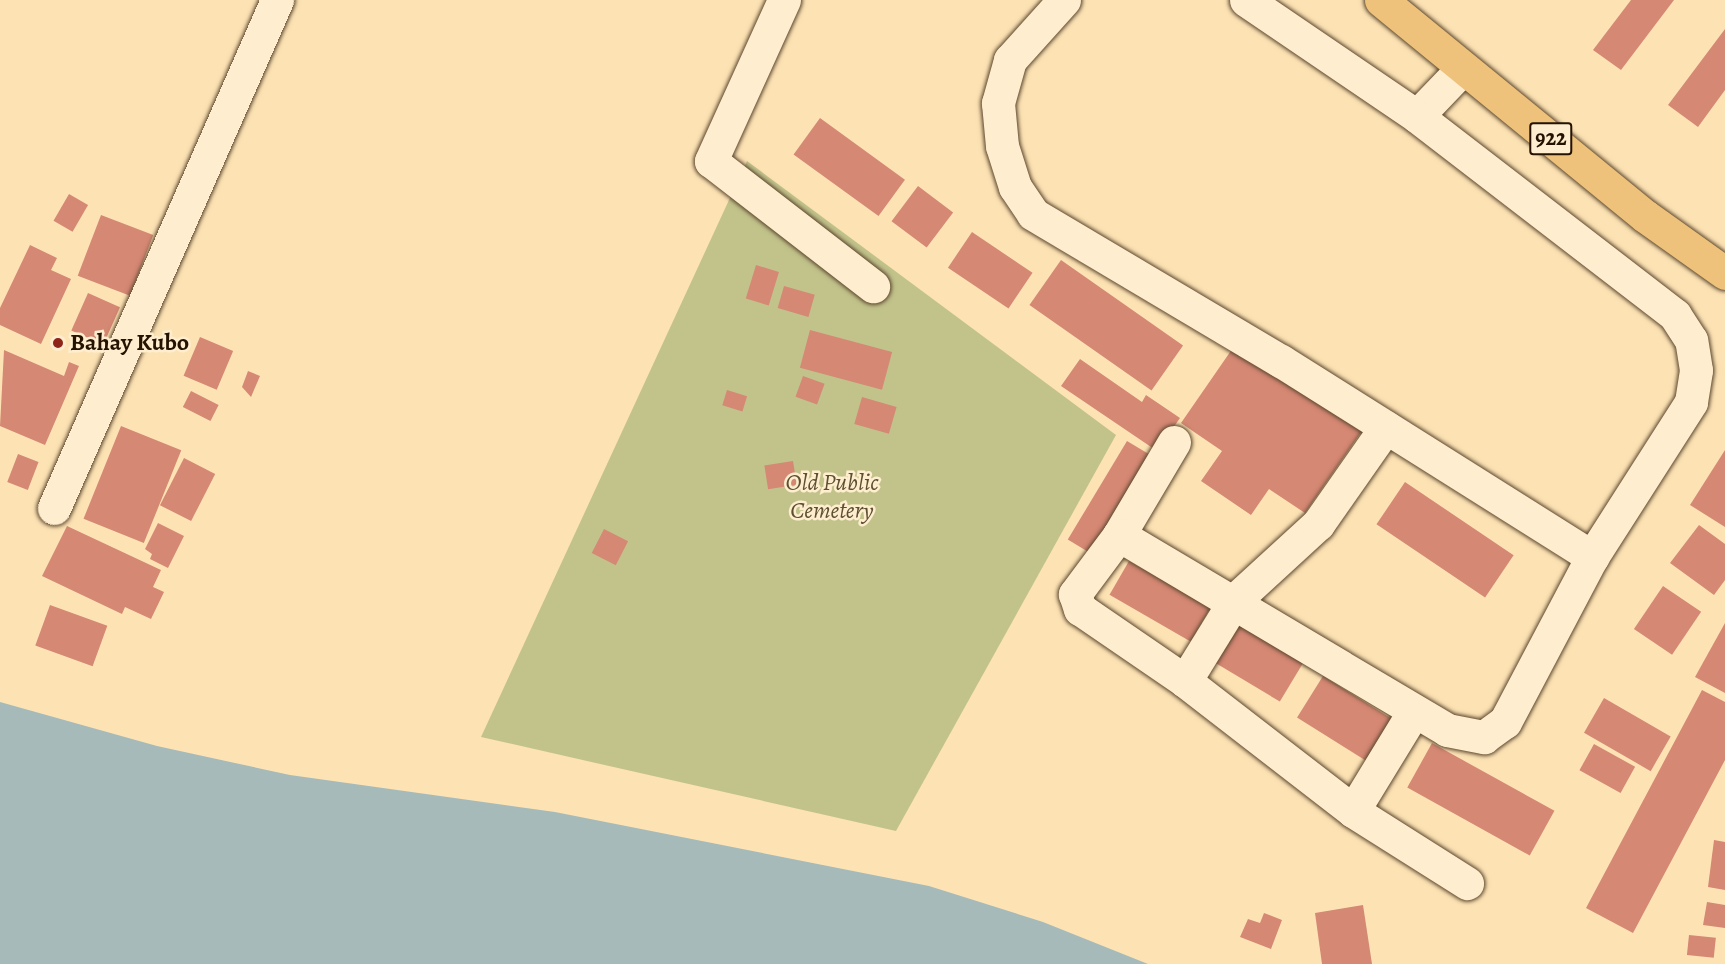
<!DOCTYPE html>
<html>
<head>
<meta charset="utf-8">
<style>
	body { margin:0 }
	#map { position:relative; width:1725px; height:964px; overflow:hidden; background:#fde3b4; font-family:Alegreya,serif }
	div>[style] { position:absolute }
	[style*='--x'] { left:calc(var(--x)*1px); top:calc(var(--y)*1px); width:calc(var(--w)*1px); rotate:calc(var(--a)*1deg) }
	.green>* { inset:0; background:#c2c38b }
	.water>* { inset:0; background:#a6bbb9 }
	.building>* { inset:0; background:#d58874; transform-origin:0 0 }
	.roads { filter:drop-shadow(0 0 2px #5b462e) drop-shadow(0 0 2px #5b462e) }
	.minor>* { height:33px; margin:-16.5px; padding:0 16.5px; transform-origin:16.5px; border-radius:16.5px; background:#feedce }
	.major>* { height:33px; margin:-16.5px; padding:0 16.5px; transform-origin:16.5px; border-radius:16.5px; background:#eec27a }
	.dots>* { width:16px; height:16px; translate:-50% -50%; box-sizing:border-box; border:3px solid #feedce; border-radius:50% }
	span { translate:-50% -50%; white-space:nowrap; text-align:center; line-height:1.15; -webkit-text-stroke:5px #feedce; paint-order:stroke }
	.shield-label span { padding:2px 4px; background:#feedce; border:2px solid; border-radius:4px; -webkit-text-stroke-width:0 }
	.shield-label { font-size:22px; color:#251201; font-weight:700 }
	.poi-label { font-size:24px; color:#251201; font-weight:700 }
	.left { translate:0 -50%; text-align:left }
	.park-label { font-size:24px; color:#5c5031; font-style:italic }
</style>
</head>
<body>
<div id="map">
	<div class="green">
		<i style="clip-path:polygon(747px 161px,1116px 435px,896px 831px,481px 737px)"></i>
	</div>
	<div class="water">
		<i style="clip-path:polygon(0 702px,157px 746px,290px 775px,555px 812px,929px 886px,1043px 922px,1148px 964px,0 964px)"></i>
	</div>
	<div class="building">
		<i style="clip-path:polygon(1631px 0,1674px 0,1621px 70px,1593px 50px)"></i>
		<i style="clip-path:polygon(1725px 29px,1725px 90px,1698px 127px,1668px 105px)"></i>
		<i style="left:820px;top:118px;width:105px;height:45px;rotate:36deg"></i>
		<i style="left:918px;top:186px;width:44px;height:44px;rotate:37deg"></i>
		<i style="left:69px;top:194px;width:22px;height:31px;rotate:30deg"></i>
		<i style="left:101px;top:215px;width:56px;height:65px;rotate:21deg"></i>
		<i style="left:972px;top:232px;width:73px;height:43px;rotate:34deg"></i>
		<i style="clip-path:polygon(30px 245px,57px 258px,51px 270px,71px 279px,41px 344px,0 325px,0 308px)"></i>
		<i style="left:1061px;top:260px;width:149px;height:55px;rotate:35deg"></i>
		<i style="left:756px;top:265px;width:24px;height:35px;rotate:17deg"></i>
		<i style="left:784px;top:286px;width:32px;height:23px;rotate:16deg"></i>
		<i style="left:88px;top:293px;width:35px;height:41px;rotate:24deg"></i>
		<i style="left:810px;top:330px;width:85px;height:39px;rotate:15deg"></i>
		<i style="left:200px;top:337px;width:36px;height:42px;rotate:23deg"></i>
		<i style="clip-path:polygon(1237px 342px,1364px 428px,1305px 513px,1269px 489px,1251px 515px,1201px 481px,1222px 451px,1181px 423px)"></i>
		<i style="clip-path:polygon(4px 350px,64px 376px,69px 362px,79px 366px,45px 445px,0 426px)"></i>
		<i style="clip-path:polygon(1080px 359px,1142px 402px,1146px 395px,1180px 418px,1157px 451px,1061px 386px)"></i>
		<i style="clip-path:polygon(248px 371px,260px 376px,251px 397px,242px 387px)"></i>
		<i style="left:803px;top:376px;width:23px;height:22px;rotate:20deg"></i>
		<i style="left:727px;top:390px;width:21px;height:16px;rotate:17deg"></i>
		<i style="left:191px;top:391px;width:31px;height:18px;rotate:27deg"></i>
		<i style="left:862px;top:397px;width:36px;height:28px;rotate:16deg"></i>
		<i style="left:121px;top:426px;width:65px;height:100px;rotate:22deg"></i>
		<i style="left:1127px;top:441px;width:37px;height:115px;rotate:31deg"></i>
		<i style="clip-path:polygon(1725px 450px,1725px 527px,1690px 505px)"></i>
		<i style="left:18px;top:454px;width:22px;height:30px;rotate:21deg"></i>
		<i style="left:184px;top:458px;width:35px;height:53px;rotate:27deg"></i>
		<i style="left:793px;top:461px;width:24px;height:29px;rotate:81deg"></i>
		<i style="left:1405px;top:482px;width:131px;height:51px;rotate:34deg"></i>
		<i style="clip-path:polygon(158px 523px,184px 536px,168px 568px,150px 559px,152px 554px,145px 549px)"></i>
		<i style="clip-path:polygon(1699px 525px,1725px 544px,1725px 580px,1714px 595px,1670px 563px)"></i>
		<i style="clip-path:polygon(67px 526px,161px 570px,153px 587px,164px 592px,151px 619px,125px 607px,122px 614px,42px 576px)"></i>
		<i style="left:604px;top:529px;width:27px;height:27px;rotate:27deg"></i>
		<i style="left:1129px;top:561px;width:94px;height:39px;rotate:30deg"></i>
		<i style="left:1663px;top:586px;width:46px;height:52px;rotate:34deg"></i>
		<i style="left:50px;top:605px;width:61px;height:43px;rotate:20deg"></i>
		<i style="left:1242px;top:617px;width:76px;height:53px;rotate:31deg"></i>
		<i style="clip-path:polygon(1725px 623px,1725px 693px,1695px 677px)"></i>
		<i style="left:1323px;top:676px;width:87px;height:49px;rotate:32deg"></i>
		<i style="clip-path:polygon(1702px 690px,1725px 702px,1725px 760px,1633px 933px,1586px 908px)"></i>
		<i style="left:1604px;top:698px;width:77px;height:40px;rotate:30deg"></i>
		<i style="left:1432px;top:743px;width:140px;height:51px;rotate:29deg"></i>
		<i style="left:1594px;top:744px;width:47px;height:30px;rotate:29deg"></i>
		<i style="clip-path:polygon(1714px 840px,1725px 842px,1725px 890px,1708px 887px)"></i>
		<i style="clip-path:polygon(1707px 902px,1725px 905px,1725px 928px,1703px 925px)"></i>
		<i style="clip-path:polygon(1363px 905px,1372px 964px,1322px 964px,1315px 913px)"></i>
		<i style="clip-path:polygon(1264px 913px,1282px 920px,1271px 949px,1240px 937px,1248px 919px,1260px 923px)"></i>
		<i style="left:1689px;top:935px;width:27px;height:20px;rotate:6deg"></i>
	</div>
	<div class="roads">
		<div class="minor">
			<i style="--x:784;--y:0;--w:177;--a:114.4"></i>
			<i style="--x:711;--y:161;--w:205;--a:37.7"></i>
			<i style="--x:1064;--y:0;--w:81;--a:132"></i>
			<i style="--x:1010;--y:60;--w:45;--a:105.6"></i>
			<i style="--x:998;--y:103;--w:43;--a:84.7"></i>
			<i style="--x:1002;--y:146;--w:43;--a:72.4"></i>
			<i style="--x:1015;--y:187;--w:32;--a:56"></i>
			<i style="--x:1033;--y:214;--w:288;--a:30.7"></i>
			<i style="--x:1281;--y:361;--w:368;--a:32.2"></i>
			<i style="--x:1246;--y:0;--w:207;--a:34.2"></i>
			<i style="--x:1417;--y:116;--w:66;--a:-46.2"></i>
			<i style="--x:1174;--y:442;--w:108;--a:120.6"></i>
			<i style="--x:1119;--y:535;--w:74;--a:126.7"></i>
			<i style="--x:1075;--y:594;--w:16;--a:72"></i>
			<i style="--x:1080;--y:609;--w:127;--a:34.4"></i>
			<i style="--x:1185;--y:681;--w:212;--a:37.7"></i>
			<i style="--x:1353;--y:811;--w:135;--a:32.3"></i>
			<i style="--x:54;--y:508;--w:555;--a:-66.3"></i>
			<i style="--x:1119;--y:535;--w:382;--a:30.7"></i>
			<i style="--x:1447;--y:730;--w:38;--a:11"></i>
			<i style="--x:1484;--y:737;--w:26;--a:-36"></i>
			<i style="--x:1505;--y:722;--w:187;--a:-62.2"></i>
			<i style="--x:1592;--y:557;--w:184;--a:-57.4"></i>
			<i style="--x:1691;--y:402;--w:32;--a:-81"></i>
			<i style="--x:1696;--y:370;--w:30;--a:-99"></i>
			<i style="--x:1691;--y:340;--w:30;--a:-123"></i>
			<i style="--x:1675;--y:315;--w:326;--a:-142.4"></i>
			<i style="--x:1185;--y:681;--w:95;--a:-58.3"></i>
			<i style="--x:1235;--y:600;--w:113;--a:-42.5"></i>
			<i style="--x:1318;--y:524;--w:118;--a:-55"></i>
			<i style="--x:1353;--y:811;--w:117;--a:-58.6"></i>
		</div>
		<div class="major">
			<i style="--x:1381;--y:0;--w:341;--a:39.3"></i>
			<i style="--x:1645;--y:216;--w:98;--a:35.5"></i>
		</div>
	</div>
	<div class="dots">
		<i style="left:58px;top:343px;background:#8f2418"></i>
	</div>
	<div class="shield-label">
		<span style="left:1551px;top:139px">922</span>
	</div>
	<div class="poi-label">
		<span class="left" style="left:70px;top:343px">Bahay Kubo</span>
	</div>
	<div class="park-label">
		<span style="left:832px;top:497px">Old Public<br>Cemetery</span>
	</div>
</div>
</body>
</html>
